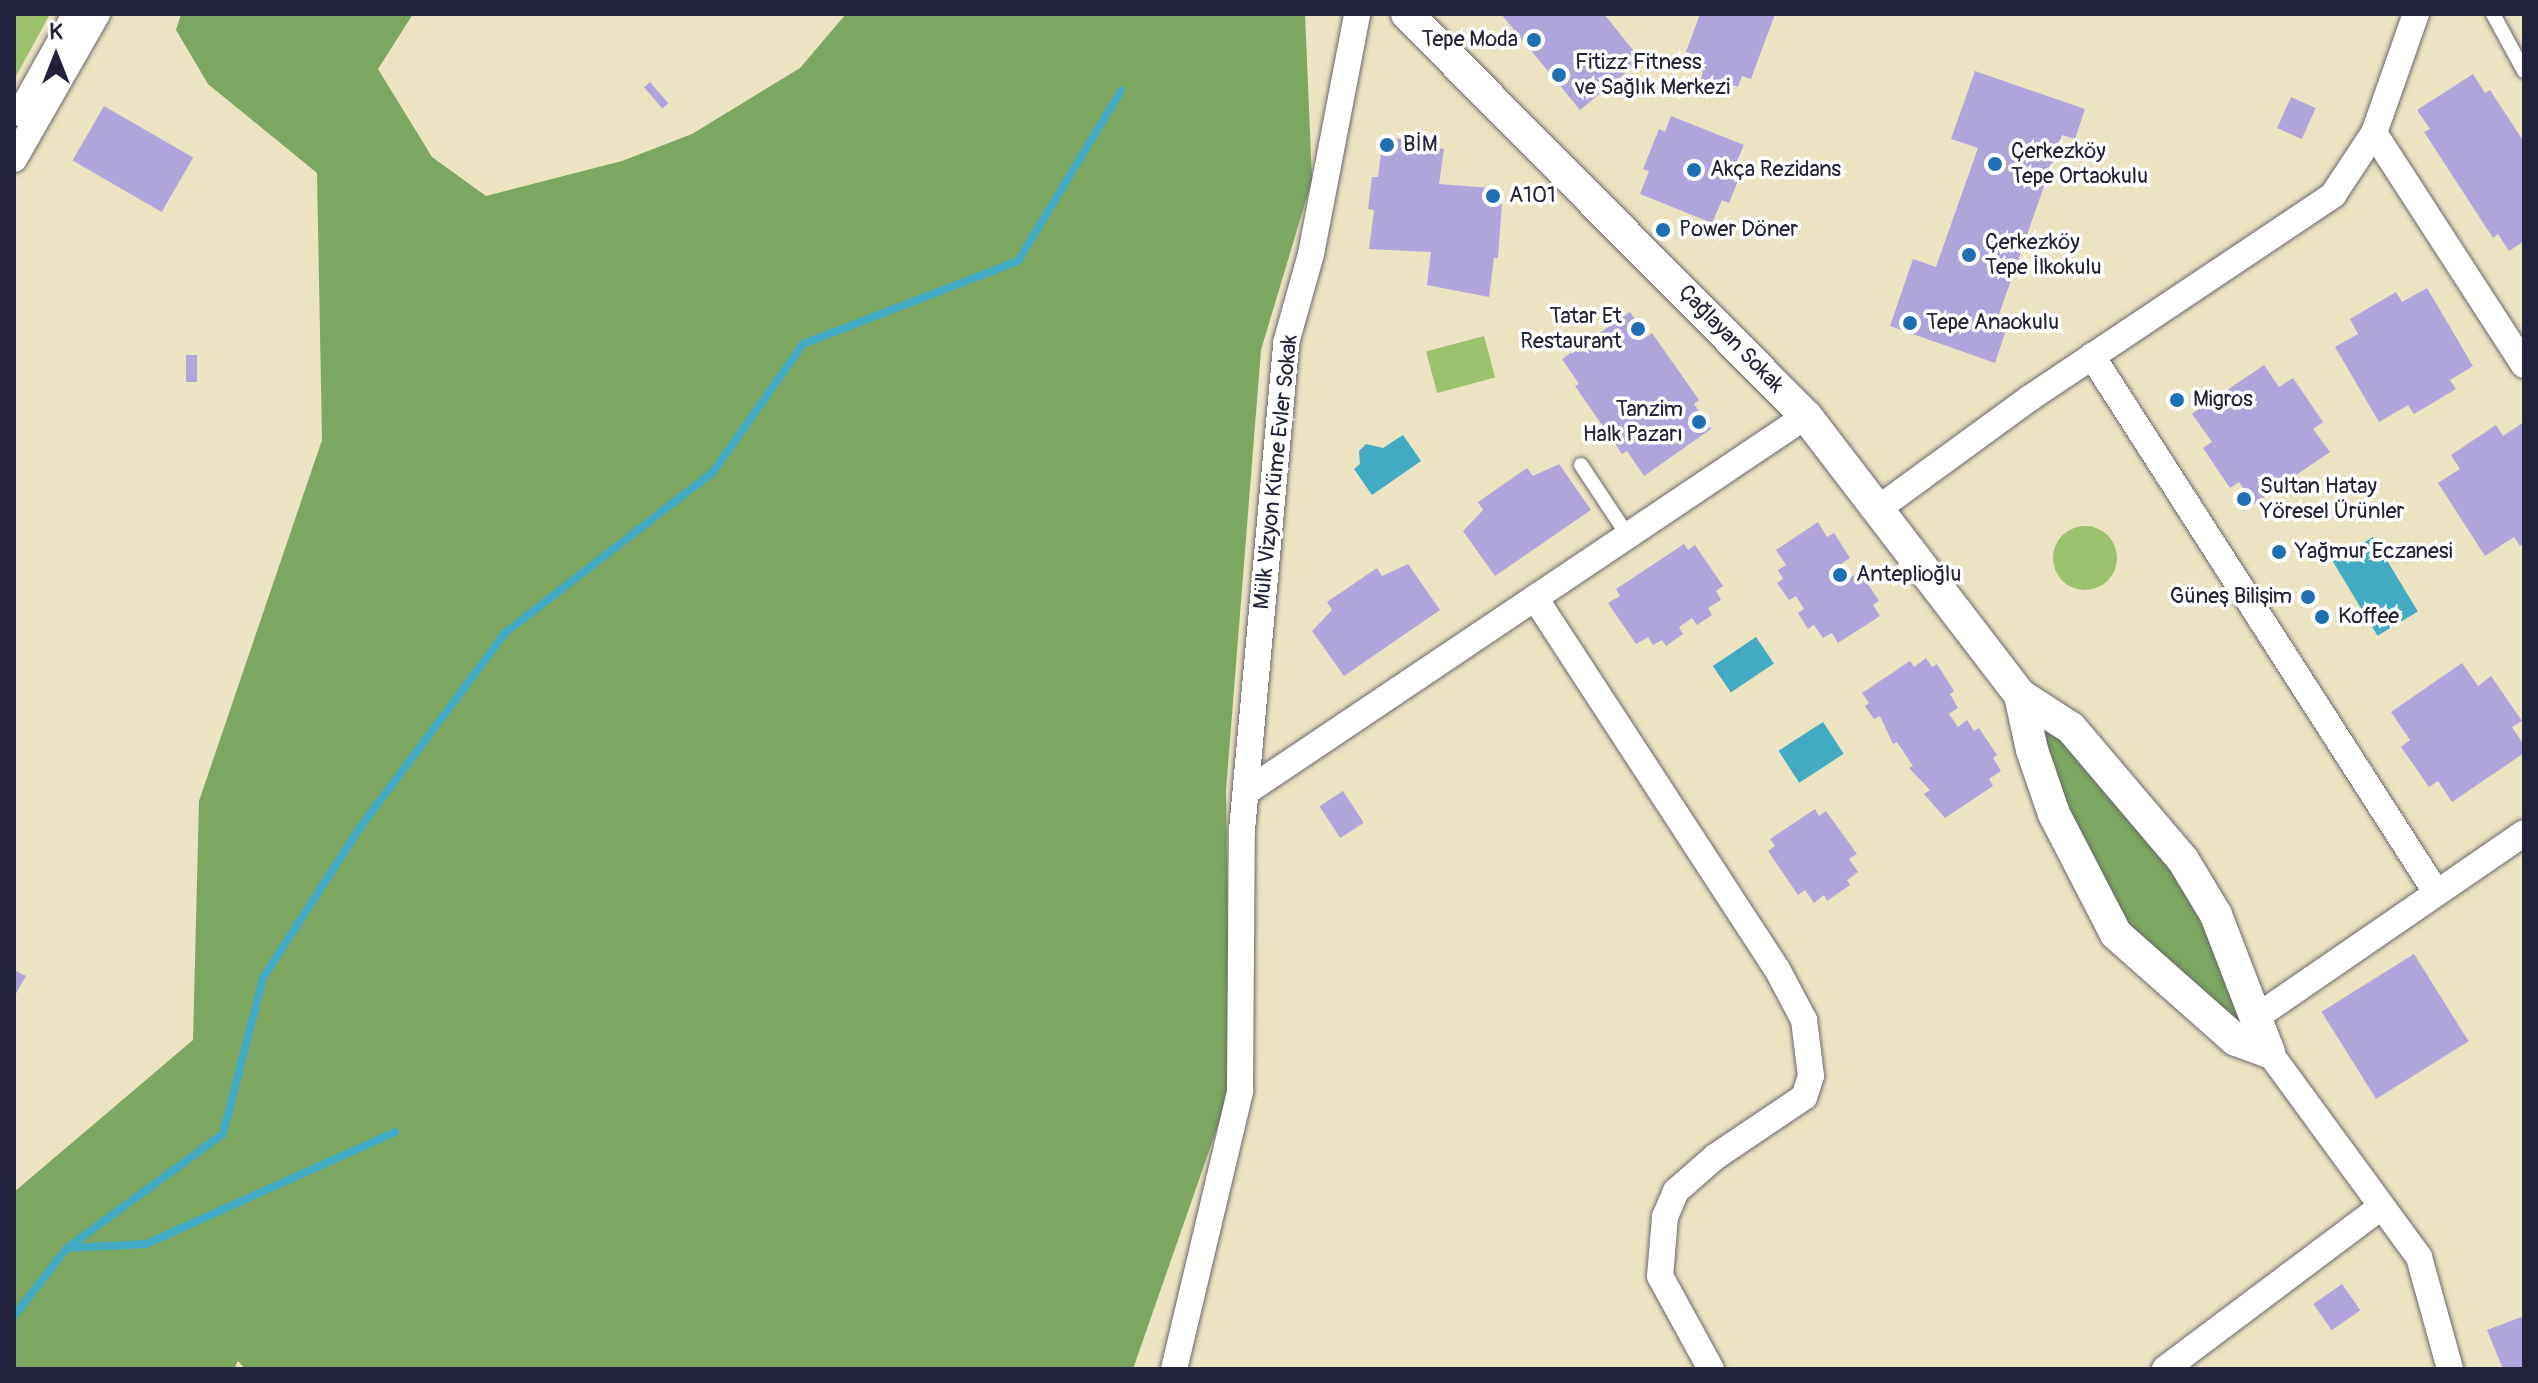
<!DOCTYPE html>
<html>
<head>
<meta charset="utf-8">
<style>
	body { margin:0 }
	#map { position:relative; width:2538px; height:1383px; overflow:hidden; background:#ece3c3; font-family:Pangolin,sans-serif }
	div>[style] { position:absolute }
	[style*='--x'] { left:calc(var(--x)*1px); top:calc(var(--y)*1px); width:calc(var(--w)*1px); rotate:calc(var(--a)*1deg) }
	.green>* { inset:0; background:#9cc16c; transform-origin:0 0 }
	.round { border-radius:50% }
	.forest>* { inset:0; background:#7da760 }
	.water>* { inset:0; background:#43aac3; transform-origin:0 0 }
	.stream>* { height:8px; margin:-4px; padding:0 4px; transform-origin:4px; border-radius:4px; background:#43aac3 }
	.building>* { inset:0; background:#afa5db; transform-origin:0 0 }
	.roads { filter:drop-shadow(0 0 2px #69666b) drop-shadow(0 0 2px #69666b) }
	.service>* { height:14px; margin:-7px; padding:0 7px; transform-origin:7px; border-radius:7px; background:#fff }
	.minor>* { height:26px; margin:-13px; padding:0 13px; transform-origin:13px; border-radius:13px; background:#fff }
	.tertiary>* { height:32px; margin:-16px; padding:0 16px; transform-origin:16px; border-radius:16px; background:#fff }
	.dots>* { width:22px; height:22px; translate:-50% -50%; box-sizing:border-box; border:4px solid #fff; border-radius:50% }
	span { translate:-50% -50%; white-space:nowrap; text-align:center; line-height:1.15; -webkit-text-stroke:7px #fff; paint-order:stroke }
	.poi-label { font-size:22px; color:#22223b }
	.right { translate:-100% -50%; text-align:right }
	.left { translate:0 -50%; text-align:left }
	.street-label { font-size:22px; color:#22223b }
	.frame { position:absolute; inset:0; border:16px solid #22223b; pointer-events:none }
	.north { position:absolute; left:16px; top:16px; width:80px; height:80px; -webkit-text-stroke:6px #fff; paint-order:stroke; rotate:0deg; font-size:22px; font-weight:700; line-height:32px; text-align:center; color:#22223b }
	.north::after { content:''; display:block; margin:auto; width:28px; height:36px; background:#22223b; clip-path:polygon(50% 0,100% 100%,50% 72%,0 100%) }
</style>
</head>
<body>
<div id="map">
	<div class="green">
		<i style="clip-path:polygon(14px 14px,50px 14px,14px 80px)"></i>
		<i style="left:1484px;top:336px;width:43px;height:60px;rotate:75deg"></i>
		<i class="round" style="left:2053px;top:526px;width:64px;height:64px"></i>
	</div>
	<div class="forest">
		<i style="clip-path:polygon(181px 14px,413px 14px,378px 69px,432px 157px,486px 196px,622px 161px,692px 134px,800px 68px,846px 14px,1305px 14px,1312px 180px,1261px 350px,1226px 790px,1230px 1091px,1133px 1369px,245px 1369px,238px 1361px,234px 1369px,14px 1369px,14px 1192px,193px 1040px,199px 801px,322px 440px,317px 173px,208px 84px,176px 30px)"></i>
		<i style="clip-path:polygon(2037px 717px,2054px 724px,2188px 881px,2249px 1037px,2116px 917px,2057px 799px)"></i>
	</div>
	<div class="water">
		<i style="clip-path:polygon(1403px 435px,1421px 461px,1372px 495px,1354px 469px,1360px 464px,1359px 451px,1366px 444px,1383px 448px)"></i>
		<i style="left:2373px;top:537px;width:87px;height:47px;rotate:59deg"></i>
		<i style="left:1756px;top:637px;width:32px;height:52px;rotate:56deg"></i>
		<i style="left:1823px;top:722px;width:38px;height:53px;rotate:57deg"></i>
	</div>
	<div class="stream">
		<i style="--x:68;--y:1248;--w:78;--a:-2.9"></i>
		<i style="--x:146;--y:1244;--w:273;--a:-24.2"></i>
		<i style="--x:14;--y:1316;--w:86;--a:-52.1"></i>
		<i style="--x:67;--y:1248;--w:193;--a:-36.2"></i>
		<i style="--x:223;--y:1134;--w:161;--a:-75.6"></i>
		<i style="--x:263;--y:978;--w:177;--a:-57.2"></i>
		<i style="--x:359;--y:829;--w:246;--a:-53.3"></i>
		<i style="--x:506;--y:632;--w:262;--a:-37.7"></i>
		<i style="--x:713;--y:472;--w:156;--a:-54.9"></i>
		<i style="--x:803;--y:344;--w:230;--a:-21.1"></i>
		<i style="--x:1018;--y:261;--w:199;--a:-58.8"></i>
	</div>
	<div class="building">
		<i style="clip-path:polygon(1501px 14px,1604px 14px,1641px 60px,1580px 110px)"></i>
		<i style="clip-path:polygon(1700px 14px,1775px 14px,1751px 79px,1742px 76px,1738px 87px,1723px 82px,1719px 92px,1699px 85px,1703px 72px,1688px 67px,1693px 54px,1686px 52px)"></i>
		<i style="clip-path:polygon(1975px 71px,2085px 109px,2075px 139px,2062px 135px,1996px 323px,2007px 327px,1995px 363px,1890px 326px,1913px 259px,1936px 267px,1978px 148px,1951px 139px)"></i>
		<i style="clip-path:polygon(2473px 74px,2485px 93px,2490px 90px,2524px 142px,2524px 241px,2509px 251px,2498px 234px,2493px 238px,2424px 132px,2430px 129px,2417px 110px)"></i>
		<i style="left:650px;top:82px;width:28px;height:8px;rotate:49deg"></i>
		<i style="left:2291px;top:97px;width:27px;height:34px;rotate:24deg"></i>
		<i style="left:104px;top:106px;width:103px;height:63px;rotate:30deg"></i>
		<i style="clip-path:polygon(1671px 116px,1744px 145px,1737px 161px,1745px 163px,1729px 203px,1722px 200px,1712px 223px,1640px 194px,1649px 171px,1643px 169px,1659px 129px,1665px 132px)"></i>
		<i style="clip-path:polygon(1383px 137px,1410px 140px,1409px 145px,1444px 149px,1439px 184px,1503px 189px,1498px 258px,1494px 258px,1489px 297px,1427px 285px,1431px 252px,1369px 249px,1374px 210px,1368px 209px,1372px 177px,1378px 177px)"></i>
		<i style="clip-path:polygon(2427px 288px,2473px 366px,2450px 380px,2456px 389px,2414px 414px,2408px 405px,2379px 422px,2335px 347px,2358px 334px,2350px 319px,2396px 292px,2402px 302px)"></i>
		<i style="clip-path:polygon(1630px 312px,1647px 337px,1652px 333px,1699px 400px,1694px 404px,1711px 429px,1644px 476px,1627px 451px,1622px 454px,1575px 386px,1579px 384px,1562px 359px)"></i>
		<i style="left:186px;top:355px;width:11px;height:27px"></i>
		<i style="clip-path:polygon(2264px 365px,2279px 387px,2293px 378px,2323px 422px,2313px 429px,2330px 452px,2254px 504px,2239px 482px,2230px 488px,2203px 448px,2212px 442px,2192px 414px)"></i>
		<i style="clip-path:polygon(2524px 422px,2524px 543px,2520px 546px,2514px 537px,2485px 556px,2438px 483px,2460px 469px,2451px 455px,2496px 425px,2503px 436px)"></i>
		<i style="clip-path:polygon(1559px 464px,1591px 510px,1495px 576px,1463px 531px,1483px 510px,1478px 502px,1527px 468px,1533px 476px)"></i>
		<i style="clip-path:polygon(1818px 522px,1827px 537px,1834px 533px,1850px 558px,1835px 568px,1844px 582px,1860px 572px,1879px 601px,1873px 605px,1880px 616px,1838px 643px,1832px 633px,1823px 638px,1814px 625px,1808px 629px,1798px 613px,1804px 609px,1796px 596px,1789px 600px,1777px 583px,1783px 579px,1778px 570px,1786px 565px,1776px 550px)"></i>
		<i style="clip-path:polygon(1684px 544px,1688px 550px,1695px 545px,1723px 586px,1716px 591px,1721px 600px,1708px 608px,1712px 615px,1697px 625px,1692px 618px,1679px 627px,1683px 634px,1666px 646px,1662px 640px,1653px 645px,1648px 637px,1636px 644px,1608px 603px,1620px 596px,1616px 589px)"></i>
		<i style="clip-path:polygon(1408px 564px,1440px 610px,1344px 676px,1312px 631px,1332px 610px,1327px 602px,1377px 568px,1382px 576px)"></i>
		<i style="clip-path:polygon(1926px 658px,1932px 667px,1937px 664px,1954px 691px,1950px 694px,1958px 708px,1949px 714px,1958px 727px,1967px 720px,1974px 731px,1979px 728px,1997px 755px,1993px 758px,2001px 771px,1989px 779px,1993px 786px,1945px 818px,1924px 794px,1930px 790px,1909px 768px,1913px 766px,1897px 742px,1893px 744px,1880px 716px,1874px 719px,1865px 706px,1869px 703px,1862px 693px,1910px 661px,1914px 667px)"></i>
		<i style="clip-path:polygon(2462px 663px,2478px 686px,2491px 676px,2522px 721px,2512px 727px,2524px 745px,2524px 753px,2452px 802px,2438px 781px,2429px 787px,2401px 747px,2410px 740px,2391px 712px)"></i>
		<i style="left:1343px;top:791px;width:38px;height:28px;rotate:57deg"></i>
		<i style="clip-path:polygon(1815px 809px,1819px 816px,1826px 811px,1857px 854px,1849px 859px,1858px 872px,1847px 880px,1850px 885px,1827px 901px,1824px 895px,1814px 903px,1805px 890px,1798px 895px,1768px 851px,1775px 846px,1770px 839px)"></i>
		<i style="left:2414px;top:954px;width:103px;height:109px;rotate:58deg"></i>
		<i style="clip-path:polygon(14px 970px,26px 976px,14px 997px)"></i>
		<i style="left:2342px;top:1284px;width:32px;height:35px;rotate:55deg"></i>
		<i style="clip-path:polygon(2524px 1316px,2524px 1369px,2503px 1369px,2487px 1330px)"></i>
	</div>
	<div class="roads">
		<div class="service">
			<i style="--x:2493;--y:14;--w:65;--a:61.5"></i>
			<i style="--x:1581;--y:465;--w:85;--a:56.5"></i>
		</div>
		<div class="minor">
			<i style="--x:20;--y:113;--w:102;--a:-60.7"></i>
			<i style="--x:70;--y:24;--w:14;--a:-45"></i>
			<i style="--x:2374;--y:133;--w:276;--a:57.1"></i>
			<i style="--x:14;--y:159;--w:167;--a:-60.2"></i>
			<i style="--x:2092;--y:356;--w:637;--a:57.31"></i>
			<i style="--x:1879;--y:508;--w:187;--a:-36.1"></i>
			<i style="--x:2030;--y:398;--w:365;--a:-33.8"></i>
			<i style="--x:2333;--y:195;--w:74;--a:-56.5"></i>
			<i style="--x:2374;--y:133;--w:126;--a:-70.6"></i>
			<i style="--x:1535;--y:598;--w:443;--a:56.9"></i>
			<i style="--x:1777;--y:969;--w:58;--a:62.1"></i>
			<i style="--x:1804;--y:1020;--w:56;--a:82.9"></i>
			<i style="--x:1811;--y:1076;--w:22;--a:108"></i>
			<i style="--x:1804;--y:1097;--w:107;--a:146"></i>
			<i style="--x:1715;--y:1157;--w:52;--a:138.9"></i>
			<i style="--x:1676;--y:1191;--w:28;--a:113"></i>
			<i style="--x:1665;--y:1217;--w:59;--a:94.8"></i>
			<i style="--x:1660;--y:1276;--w:106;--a:61.3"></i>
			<i style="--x:1246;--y:792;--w:675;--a:-33.88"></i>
			<i style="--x:2255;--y:1018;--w:326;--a:-34.5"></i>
			<i style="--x:2269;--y:1052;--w:254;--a:53.8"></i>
			<i style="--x:2419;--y:1257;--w:116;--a:74.5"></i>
			<i style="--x:1174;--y:1369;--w:286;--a:-76.6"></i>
			<i style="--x:1240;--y:1091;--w:261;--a:-89.6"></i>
			<i style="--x:1242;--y:830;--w:489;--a:-84.8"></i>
			<i style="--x:1286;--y:343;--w:92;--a:-74.3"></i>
			<i style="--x:1311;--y:254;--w:244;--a:-79.1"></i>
			<i style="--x:2165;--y:1369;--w:271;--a:-36.9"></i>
		</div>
		<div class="tertiary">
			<i style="--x:1407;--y:14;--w:566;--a:45.21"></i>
			<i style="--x:1806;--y:416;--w:352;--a:52.5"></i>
			<i style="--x:2020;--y:695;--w:61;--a:32.9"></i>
			<i style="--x:2071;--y:728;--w:173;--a:49.7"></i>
			<i style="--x:2183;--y:860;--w:64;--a:59"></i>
			<i style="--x:2216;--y:915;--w:147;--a:68.9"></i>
			<i style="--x:2020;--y:695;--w:56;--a:77.7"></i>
			<i style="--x:2032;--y:750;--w:68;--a:71"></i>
			<i style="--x:2054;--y:814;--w:135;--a:62.7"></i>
			<i style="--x:2116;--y:934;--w:160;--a:41.5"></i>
			<i style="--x:2236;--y:1040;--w:35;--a:20"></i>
		</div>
	</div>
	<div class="dots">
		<i style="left:1534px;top:40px;background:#1f6fb2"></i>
		<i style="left:1559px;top:75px;background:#1f6fb2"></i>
		<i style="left:1387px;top:145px;background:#1f6fb2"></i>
		<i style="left:1995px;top:164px;background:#1f6fb2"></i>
		<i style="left:1694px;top:170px;background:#1f6fb2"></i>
		<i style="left:1493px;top:196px;background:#1f6fb2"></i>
		<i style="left:1663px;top:230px;background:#1f6fb2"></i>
		<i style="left:1969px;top:255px;background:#1f6fb2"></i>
		<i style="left:1910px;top:323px;background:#1f6fb2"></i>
		<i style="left:1638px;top:329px;background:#1f6fb2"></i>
		<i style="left:2177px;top:400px;background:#1f6fb2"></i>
		<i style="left:1699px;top:422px;background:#1f6fb2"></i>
		<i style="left:2244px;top:499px;background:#1f6fb2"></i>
		<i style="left:2279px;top:552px;background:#1f6fb2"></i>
		<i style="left:1840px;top:575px;background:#1f6fb2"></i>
		<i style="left:2308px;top:597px;background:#1f6fb2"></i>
		<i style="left:2322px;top:617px;background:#1f6fb2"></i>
	</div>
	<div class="poi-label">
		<span class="right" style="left:1518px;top:40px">Tepe Moda</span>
		<span class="left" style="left:1575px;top:75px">Fitizz Fitness<br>ve Sağlık Merkezi</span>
		<span class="left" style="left:1403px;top:145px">BİM</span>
		<span class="left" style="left:2011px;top:164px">Çerkezköy<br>Tepe Ortaokulu</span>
		<span class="left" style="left:1710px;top:170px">Akça Rezidans</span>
		<span class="left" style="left:1509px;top:196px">A101</span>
		<span class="left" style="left:1679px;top:230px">Power Döner</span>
		<span class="left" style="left:1985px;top:255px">Çerkezköy<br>Tepe İlkokulu</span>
		<span class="right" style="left:1622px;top:329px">Tatar Et<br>Restaurant</span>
		<span class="left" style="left:1926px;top:323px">Tepe Anaokulu</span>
		<span class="left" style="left:2193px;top:400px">Migros</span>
		<span class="right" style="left:1683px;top:422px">Tanzim<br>Halk Pazarı</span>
		<span class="left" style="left:2260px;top:499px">Sultan Hatay<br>Yöresel Ürünler</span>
		<span class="left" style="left:2295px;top:552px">Yağmur Eczanesi</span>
		<span class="left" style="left:1856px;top:575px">Anteplioğlu</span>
		<span class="right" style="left:2292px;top:597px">Güneş Bilişim</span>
		<span class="left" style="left:2338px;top:617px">Koffee</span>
	</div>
	<div class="street-label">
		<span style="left:1731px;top:339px;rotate:46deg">Çağlayan Sokak</span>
		<span style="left:1276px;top:472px;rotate:-84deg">Mülk Vizyon Küme Evler Sokak</span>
	</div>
	<div class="frame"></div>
	<div class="north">K</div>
</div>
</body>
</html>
